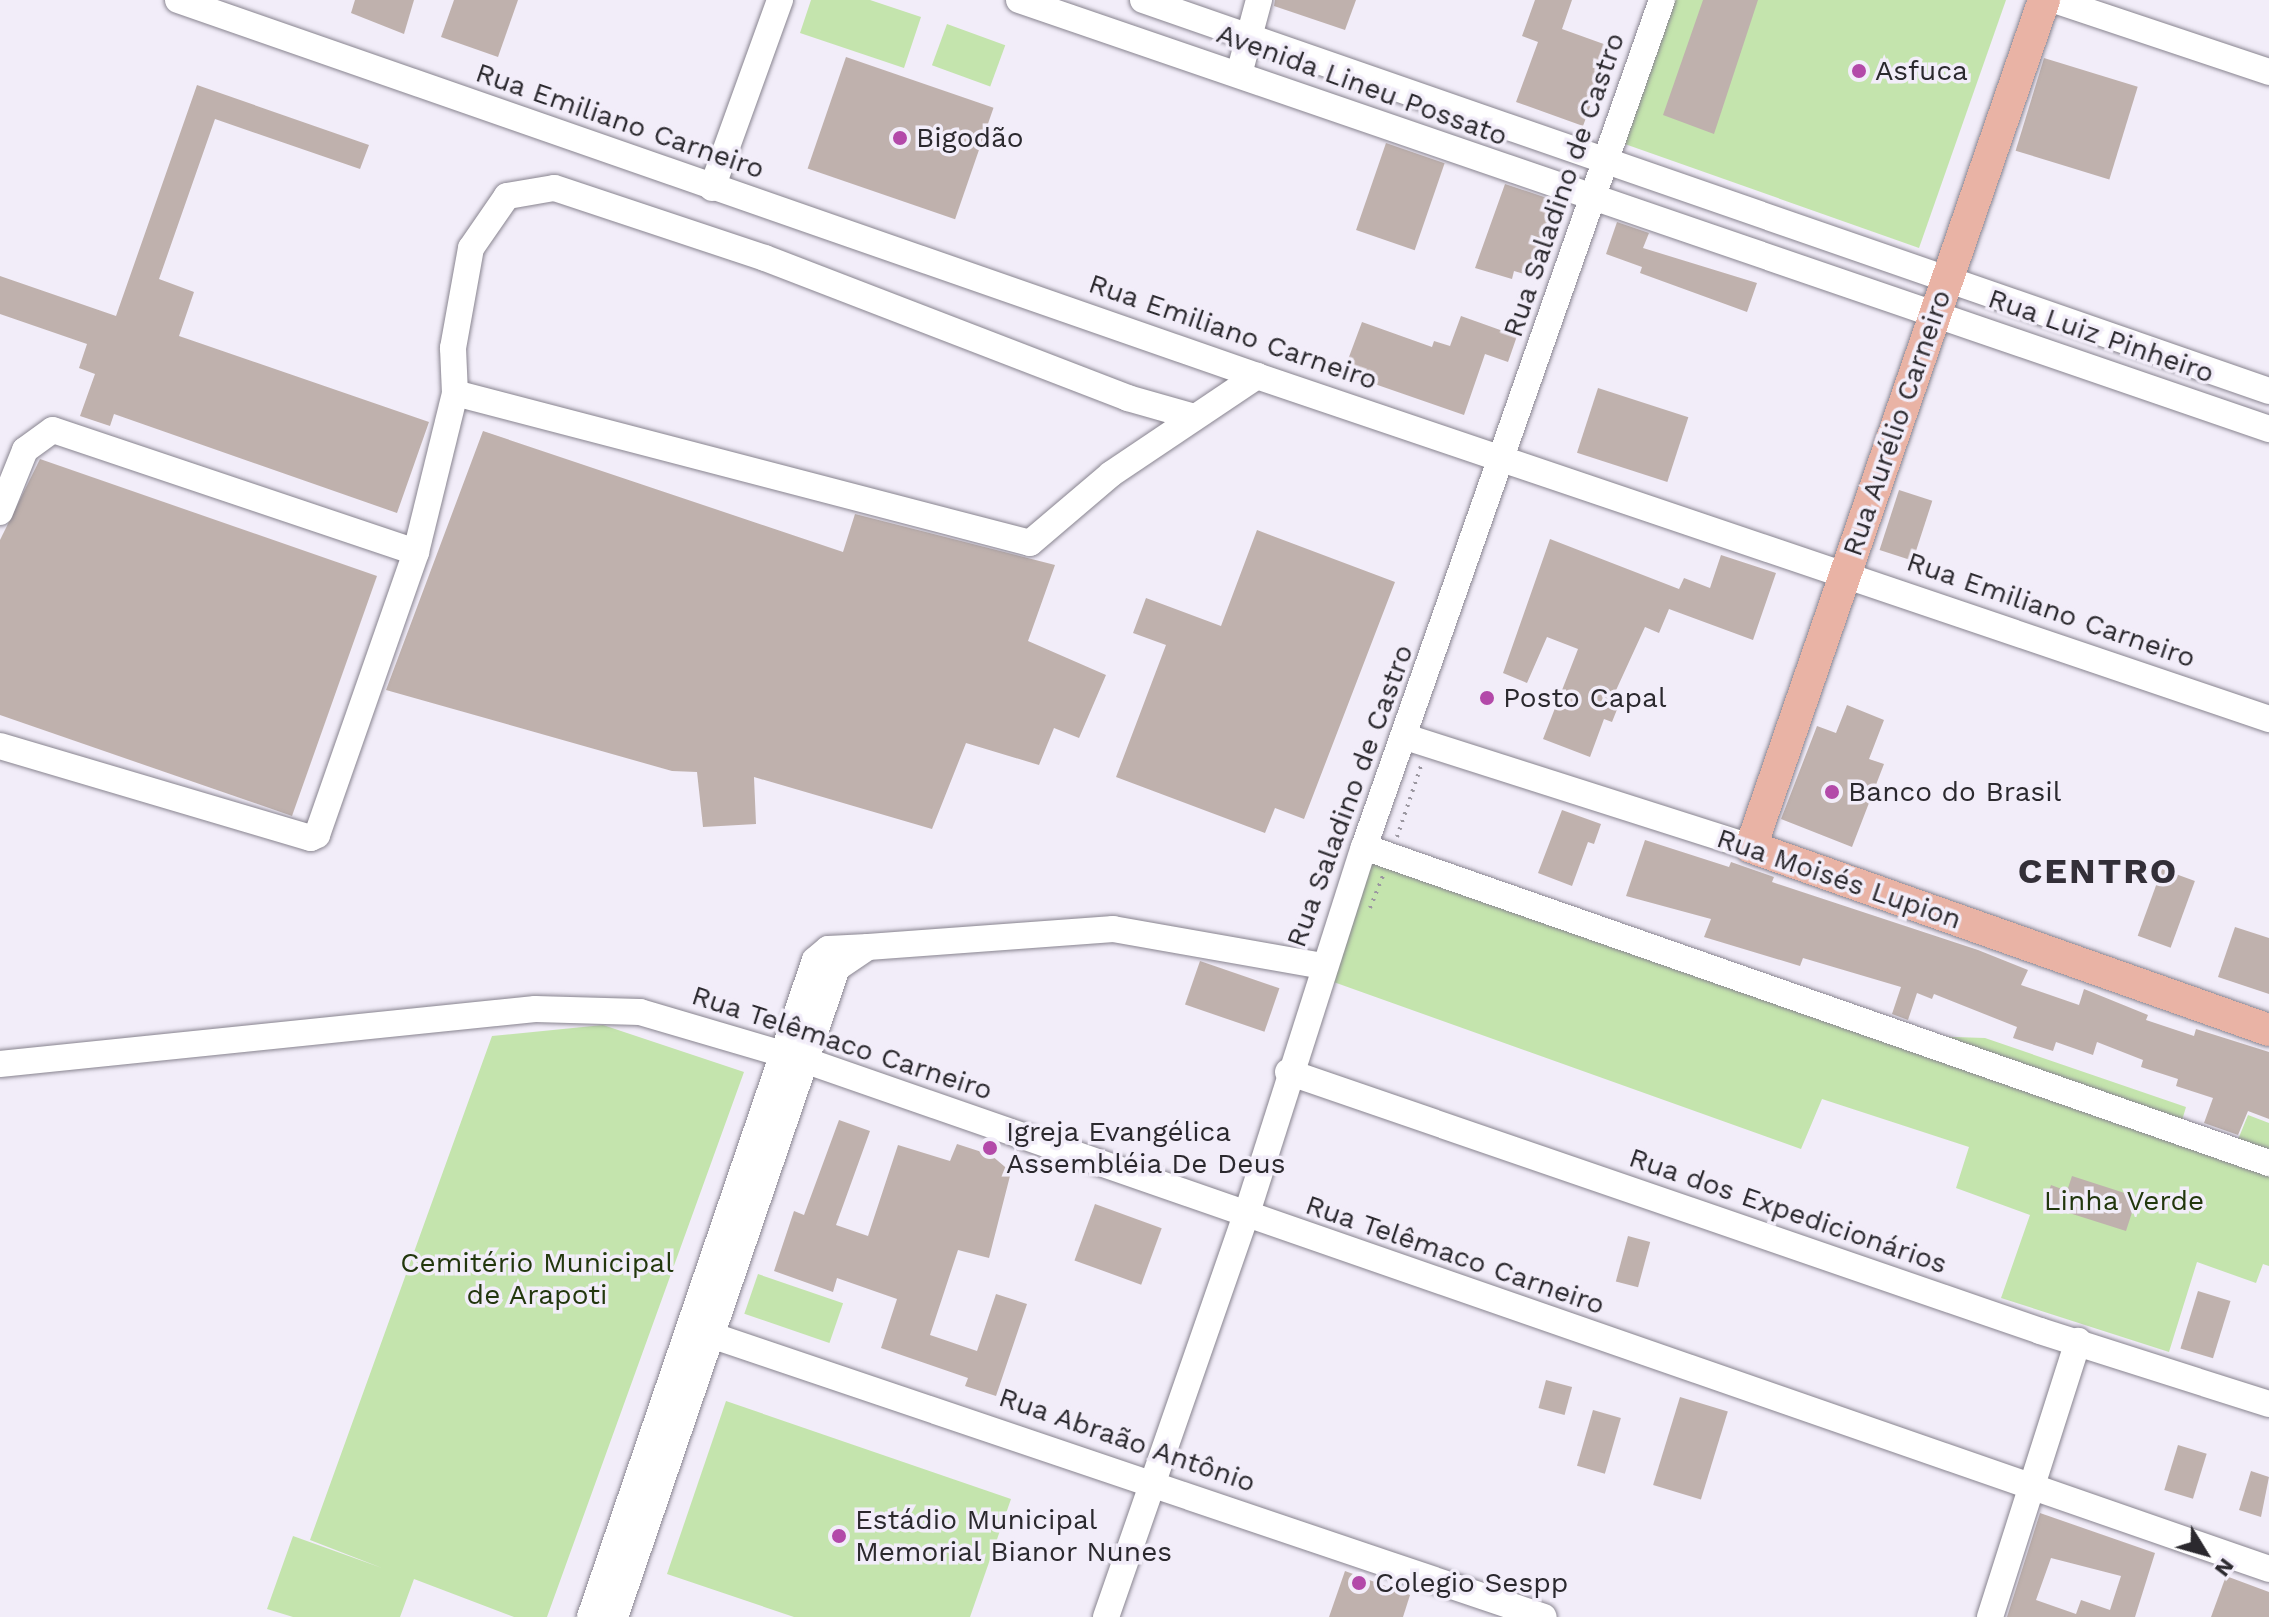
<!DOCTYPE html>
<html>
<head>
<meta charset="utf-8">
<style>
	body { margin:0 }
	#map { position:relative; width:2269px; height:1617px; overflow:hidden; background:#f2edf9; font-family:"Work Sans",sans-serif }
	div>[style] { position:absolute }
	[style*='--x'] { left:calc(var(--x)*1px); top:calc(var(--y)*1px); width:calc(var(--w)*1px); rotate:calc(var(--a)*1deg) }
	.green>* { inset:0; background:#c4e4ad; transform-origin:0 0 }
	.building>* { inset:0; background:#bfb1ad; transform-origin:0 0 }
	.path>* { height:4px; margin-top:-2px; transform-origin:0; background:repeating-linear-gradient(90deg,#9b97a0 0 2px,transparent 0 8px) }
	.roads { filter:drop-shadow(0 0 2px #88848f) drop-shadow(0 0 2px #88848f) }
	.minor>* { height:26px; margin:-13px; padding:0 13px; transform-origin:13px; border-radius:13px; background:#fff }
	.major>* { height:32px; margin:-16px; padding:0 16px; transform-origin:16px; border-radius:16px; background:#e9b3a5 }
	.dots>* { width:22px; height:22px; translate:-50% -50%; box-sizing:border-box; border:4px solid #f2edf9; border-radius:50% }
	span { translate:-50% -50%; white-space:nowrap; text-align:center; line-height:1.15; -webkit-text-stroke:7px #f2edf9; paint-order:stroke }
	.poi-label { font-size:28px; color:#2b292e }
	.left { translate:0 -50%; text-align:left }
	.street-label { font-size:28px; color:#2b292e }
	.park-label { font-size:28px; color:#22370d }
	.district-label { font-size:36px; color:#332f38; font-weight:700; letter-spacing:2px }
	.north { position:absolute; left:2165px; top:1513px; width:80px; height:80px; -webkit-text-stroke:6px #f2edf9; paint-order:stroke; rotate:127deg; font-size:22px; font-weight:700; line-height:32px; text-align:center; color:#2b292e }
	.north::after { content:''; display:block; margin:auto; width:28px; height:36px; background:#2b292e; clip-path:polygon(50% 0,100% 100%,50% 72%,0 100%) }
</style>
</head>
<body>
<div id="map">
	<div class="green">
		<i style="clip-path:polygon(811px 0,870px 0,921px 17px,904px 68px,800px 33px)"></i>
		<i style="clip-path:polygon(1674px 0,2006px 0,1919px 248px,1622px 143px)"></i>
		<i style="left:947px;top:24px;width:62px;height:44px;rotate:20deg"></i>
		<i style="clip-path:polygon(1379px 841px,1923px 1036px,1985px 1038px,2186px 1107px,2181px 1124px,2237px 1142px,2248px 1115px,2269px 1123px,2269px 1266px,2263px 1264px,2256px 1283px,2197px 1262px,2169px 1352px,2001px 1298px,2030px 1215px,1956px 1188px,1969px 1147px,1822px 1099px,1801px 1149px,1328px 980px)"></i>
		<i style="clip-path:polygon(603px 1025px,744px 1072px,547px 1617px,514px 1617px,414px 1579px,400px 1617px,293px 1617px,267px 1609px,293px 1536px,382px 1568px,310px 1540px,492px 1036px)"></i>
		<i style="left:758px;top:1274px;width:90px;height:42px;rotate:19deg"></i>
		<i style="clip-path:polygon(726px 1401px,1011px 1499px,970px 1617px,794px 1617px,667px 1574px)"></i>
	</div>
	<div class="building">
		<i style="clip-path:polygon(355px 0,414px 0,404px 34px,351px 13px)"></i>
		<i style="clip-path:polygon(454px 0,518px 0,498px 57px,441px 37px)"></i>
		<i style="clip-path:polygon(1275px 0,1356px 0,1345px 30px,1274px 6px)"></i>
		<i style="clip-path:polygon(1535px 0,1572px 0,1562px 29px,1612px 47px,1583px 126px,1516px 102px,1538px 42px,1522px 36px)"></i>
		<i style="clip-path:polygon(1703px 0,1758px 0,1714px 134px,1663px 115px)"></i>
		<i style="left:846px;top:57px;width:156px;height:118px;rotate:19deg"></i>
		<i style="left:2044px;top:58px;width:98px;height:97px;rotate:17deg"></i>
		<i style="clip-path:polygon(197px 85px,369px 145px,360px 169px,215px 119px,159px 279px,194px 292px,179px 336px,429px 422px,397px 513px,114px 414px,110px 426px,80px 416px,95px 374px,79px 368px,87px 344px,0 314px,0 276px,116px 316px)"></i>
		<i style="left:1386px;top:143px;width:62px;height:92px;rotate:19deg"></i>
		<i style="clip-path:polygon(1505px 184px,1559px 202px,1534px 277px,1514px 271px,1512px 279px,1475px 268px)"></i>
		<i style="clip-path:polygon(1617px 222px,1649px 233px,1643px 248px,1757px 283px,1747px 312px,1640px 273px,1642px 267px,1606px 254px)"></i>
		<i style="clip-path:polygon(1461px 316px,1517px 336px,1508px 362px,1485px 354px,1464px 415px,1343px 373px,1362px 322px,1432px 347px,1434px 341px,1450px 346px)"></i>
		<i style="left:1598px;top:388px;width:95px;height:68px;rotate:18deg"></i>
		<i style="clip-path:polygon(483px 431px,843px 552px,855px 514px,1055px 565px,1028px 641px,1106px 675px,1079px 738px,1054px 728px,1039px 765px,966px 743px,932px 829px,754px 777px,756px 824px,703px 827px,697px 772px,672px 771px,386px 690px)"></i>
		<i style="clip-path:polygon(40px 459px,377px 576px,292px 816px,0 715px,0 540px)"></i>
		<i style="left:1899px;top:490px;width:35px;height:63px;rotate:18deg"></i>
		<i style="clip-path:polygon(1257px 530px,1395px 582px,1304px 819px,1275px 808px,1265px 833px,1116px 777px,1166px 645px,1133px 633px,1146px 598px,1221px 626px)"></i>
		<i style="clip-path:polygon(1550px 539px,1679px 589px,1684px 578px,1710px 588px,1721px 555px,1776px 573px,1753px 640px,1669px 609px,1659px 633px,1645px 627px,1612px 699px,1620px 702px,1612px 722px,1604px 719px,1590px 757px,1543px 739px,1578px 649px,1547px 637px,1527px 683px,1503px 673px)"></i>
		<i style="clip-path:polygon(1847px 705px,1884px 720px,1869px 759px,1884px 764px,1852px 847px,1781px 819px,1817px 726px,1836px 733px)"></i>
		<i style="clip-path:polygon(1562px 810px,1601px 824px,1594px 844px,1588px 842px,1572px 886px,1538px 873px)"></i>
		<i style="clip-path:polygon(1645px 840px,1729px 867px,1731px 862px,1774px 877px,1772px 882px,1978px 950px,2028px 970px,2021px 985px,2079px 1005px,2084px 989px,2148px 1015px,2146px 1020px,2194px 1036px,2196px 1029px,2269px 1052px,2269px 1119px,2248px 1111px,2238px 1135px,2204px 1123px,2213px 1098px,2176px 1086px,2178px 1079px,2141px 1067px,2143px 1060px,2097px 1042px,2093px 1055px,2056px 1042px,2053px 1051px,2013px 1038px,2017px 1027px,1934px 994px,1932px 999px,1917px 993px,1908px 1020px,1892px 1014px,1901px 987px,1803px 958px,1800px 966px,1704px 937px,1711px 919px,1626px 896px)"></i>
		<i style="left:2162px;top:869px;width:35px;height:71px;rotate:20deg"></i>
		<i style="clip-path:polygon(2235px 927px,2269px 938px,2269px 994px,2218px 977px)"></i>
		<i style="left:1200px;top:961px;width:84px;height:46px;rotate:19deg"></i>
		<i style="clip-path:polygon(839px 1120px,870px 1131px,836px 1225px,868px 1236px,898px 1145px,950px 1161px,957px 1144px,991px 1155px,1011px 1172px,989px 1258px,958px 1250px,930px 1335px,977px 1351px,996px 1294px,1027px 1304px,996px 1396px,965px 1386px,968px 1378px,881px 1348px,897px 1299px,837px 1278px,833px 1292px,774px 1271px,794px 1211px,804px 1215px)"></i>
		<i style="clip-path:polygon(2072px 1176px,2137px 1197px,2126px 1231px,2044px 1205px,2051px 1185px,2067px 1191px)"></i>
		<i style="left:1095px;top:1204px;width:71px;height:60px;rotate:20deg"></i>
		<i style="left:1628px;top:1236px;width:23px;height:47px;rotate:15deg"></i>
		<i style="left:2198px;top:1291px;width:34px;height:60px;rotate:17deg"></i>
		<i style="left:1546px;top:1380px;width:27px;height:29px;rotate:15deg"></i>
		<i style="left:1680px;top:1397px;width:50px;height:92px;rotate:17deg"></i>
		<i style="left:1593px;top:1410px;width:29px;height:58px;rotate:16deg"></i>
		<i style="left:2178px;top:1445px;width:30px;height:47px;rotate:17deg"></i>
		<i style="clip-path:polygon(2251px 1471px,2269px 1477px,2261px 1517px,2239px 1510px)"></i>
		<i style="clip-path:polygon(evenodd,2040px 1513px,2155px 1553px,2135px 1617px,2007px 1617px,2040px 1513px,2051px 1558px,2121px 1576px,2110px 1610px,2081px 1600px,2076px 1614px,2036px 1600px,2051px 1558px)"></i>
		<i style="clip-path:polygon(1345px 1571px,1410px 1595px,1403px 1617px,1329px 1617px)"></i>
		<i style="clip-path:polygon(2226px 1576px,2269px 1592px,2269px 1617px,2211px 1617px)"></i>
	</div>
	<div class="path">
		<i style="--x:1397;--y:837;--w:75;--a:-71.3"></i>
		<i style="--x:1370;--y:908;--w:35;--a:-68"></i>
	</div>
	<div class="roads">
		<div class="minor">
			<i style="--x:178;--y:0;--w:1143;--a:19.21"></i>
			<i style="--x:1257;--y:376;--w:1069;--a:18.72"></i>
			<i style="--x:1019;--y:0;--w:1322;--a:18.94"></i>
			<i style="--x:1143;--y:0;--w:1192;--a:19.15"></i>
			<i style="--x:2054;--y:0;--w:227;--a:18.5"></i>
			<i style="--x:1239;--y:74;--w:77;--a:-74.9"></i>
			<i style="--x:712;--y:188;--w:200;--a:-70.1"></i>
			<i style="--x:1191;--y:416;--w:66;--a:-164.1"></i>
			<i style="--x:1128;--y:398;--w:389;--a:-158.9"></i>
			<i style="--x:765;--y:258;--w:222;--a:-161.6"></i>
			<i style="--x:554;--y:188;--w:48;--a:170.3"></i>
			<i style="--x:507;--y:196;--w:63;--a:124.7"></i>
			<i style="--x:471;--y:248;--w:102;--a:100.2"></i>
			<i style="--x:453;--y:348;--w:45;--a:87.5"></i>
			<i style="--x:455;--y:393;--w:594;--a:14.62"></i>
			<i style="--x:1030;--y:543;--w:106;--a:-40.4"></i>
			<i style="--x:1111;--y:474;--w:176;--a:-33.9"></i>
			<i style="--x:0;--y:512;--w:67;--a:-68"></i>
			<i style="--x:25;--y:450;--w:34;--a:-36"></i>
			<i style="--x:53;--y:430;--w:383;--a:18.6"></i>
			<i style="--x:1406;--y:737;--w:362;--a:17.7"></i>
			<i style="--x:0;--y:746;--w:324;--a:16.5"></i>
			<i style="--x:311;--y:838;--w:7;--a:-27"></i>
			<i style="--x:317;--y:835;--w:300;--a:-70.7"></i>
			<i style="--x:416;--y:552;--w:164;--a:-76.2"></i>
			<i style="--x:1364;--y:847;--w:959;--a:19.25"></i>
			<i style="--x:868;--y:947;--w:246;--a:-4.2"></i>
			<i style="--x:1113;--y:929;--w:213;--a:10"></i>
			<i style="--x:0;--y:1064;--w:538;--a:-5.87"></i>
			<i style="--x:535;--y:1009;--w:105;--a:1.6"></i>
			<i style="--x:640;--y:1012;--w:174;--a:16.4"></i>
			<i style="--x:807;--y:1061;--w:1548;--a:19.16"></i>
			<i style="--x:1288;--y:1072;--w:795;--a:19"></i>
			<i style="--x:2040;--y:1331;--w:240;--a:17.7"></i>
			<i style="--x:693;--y:1329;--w:898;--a:18.7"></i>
			<i style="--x:590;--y:1617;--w:694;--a:-71.1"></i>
			<i style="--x:815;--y:960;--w:17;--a:-40"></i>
			<i style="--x:828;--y:949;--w:40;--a:-2.9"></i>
			<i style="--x:868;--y:947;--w:37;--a:146"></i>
			<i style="--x:837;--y:968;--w:686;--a:108.88"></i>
			<i style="--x:1106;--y:1617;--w:425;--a:-70.8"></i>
			<i style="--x:1246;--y:1216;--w:387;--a:-72.3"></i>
			<i style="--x:1364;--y:847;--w:898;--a:-70.62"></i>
			<i style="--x:1990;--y:1617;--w:290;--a:-72.3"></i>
		</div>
		<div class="major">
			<i style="--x:2044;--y:0;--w:896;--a:109.08"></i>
			<i style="--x:1751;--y:847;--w:549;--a:19.46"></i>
		</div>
	</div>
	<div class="dots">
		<i style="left:1859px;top:71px;background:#b349a9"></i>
		<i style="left:900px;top:138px;background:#b349a9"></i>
		<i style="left:1487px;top:698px;background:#b349a9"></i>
		<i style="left:1832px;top:792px;background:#b349a9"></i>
		<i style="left:990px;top:1148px;background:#b349a9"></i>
		<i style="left:839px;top:1536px;background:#b349a9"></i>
		<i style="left:1359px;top:1583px;background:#b349a9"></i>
	</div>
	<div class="poi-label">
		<span class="left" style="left:1875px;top:71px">Asfuca</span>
		<span class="left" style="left:916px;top:138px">Bigodão</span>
		<span class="left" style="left:1503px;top:698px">Posto Capal</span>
		<span class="left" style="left:1848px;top:792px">Banco do Brasil</span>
		<span class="left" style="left:1006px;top:1148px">Igreja Evangélica<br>Assembléia De Deus</span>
		<span class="left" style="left:855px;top:1536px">Estádio Municipal<br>Memorial Bianor Nunes</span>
		<span class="left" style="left:1375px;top:1583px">Colegio Sespp</span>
	</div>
	<div class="street-label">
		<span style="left:1362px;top:85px;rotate:20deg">Avenida Lineu Possato</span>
		<span style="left:620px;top:121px;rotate:19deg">Rua Emiliano Carneiro</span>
		<span style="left:1564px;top:185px;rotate:-71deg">Rua Saladino de Castro</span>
		<span style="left:1233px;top:332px;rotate:19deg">Rua Emiliano Carneiro</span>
		<span style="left:2101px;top:336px;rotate:19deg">Rua Luiz Pinheiro</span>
		<span style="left:1897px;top:423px;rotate:-71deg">Rua Aurélio Carneiro</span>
		<span style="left:2051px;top:610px;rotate:19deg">Rua Emiliano Carneiro</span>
		<span style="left:1350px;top:796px;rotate:-70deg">Rua Saladino de Castro</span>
		<span style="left:1839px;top:879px;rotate:19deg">Rua Moisés Lupion</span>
		<span style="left:842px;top:1043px;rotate:18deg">Rua Telêmaco Carneiro</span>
		<span style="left:1788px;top:1211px;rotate:19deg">Rua dos Expedicionários</span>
		<span style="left:1455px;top:1255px;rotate:19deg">Rua Telêmaco Carneiro</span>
		<span style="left:1127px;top:1440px;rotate:19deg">Rua Abraão Antônio</span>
	</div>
	<div class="park-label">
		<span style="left:2124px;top:1201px">Linha Verde</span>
		<span style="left:537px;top:1279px">Cemitério Municipal<br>de Arapoti</span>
	</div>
	<div class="district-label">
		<span style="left:2098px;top:872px">CENTRO</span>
	</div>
	<div class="north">N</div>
</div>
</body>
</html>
